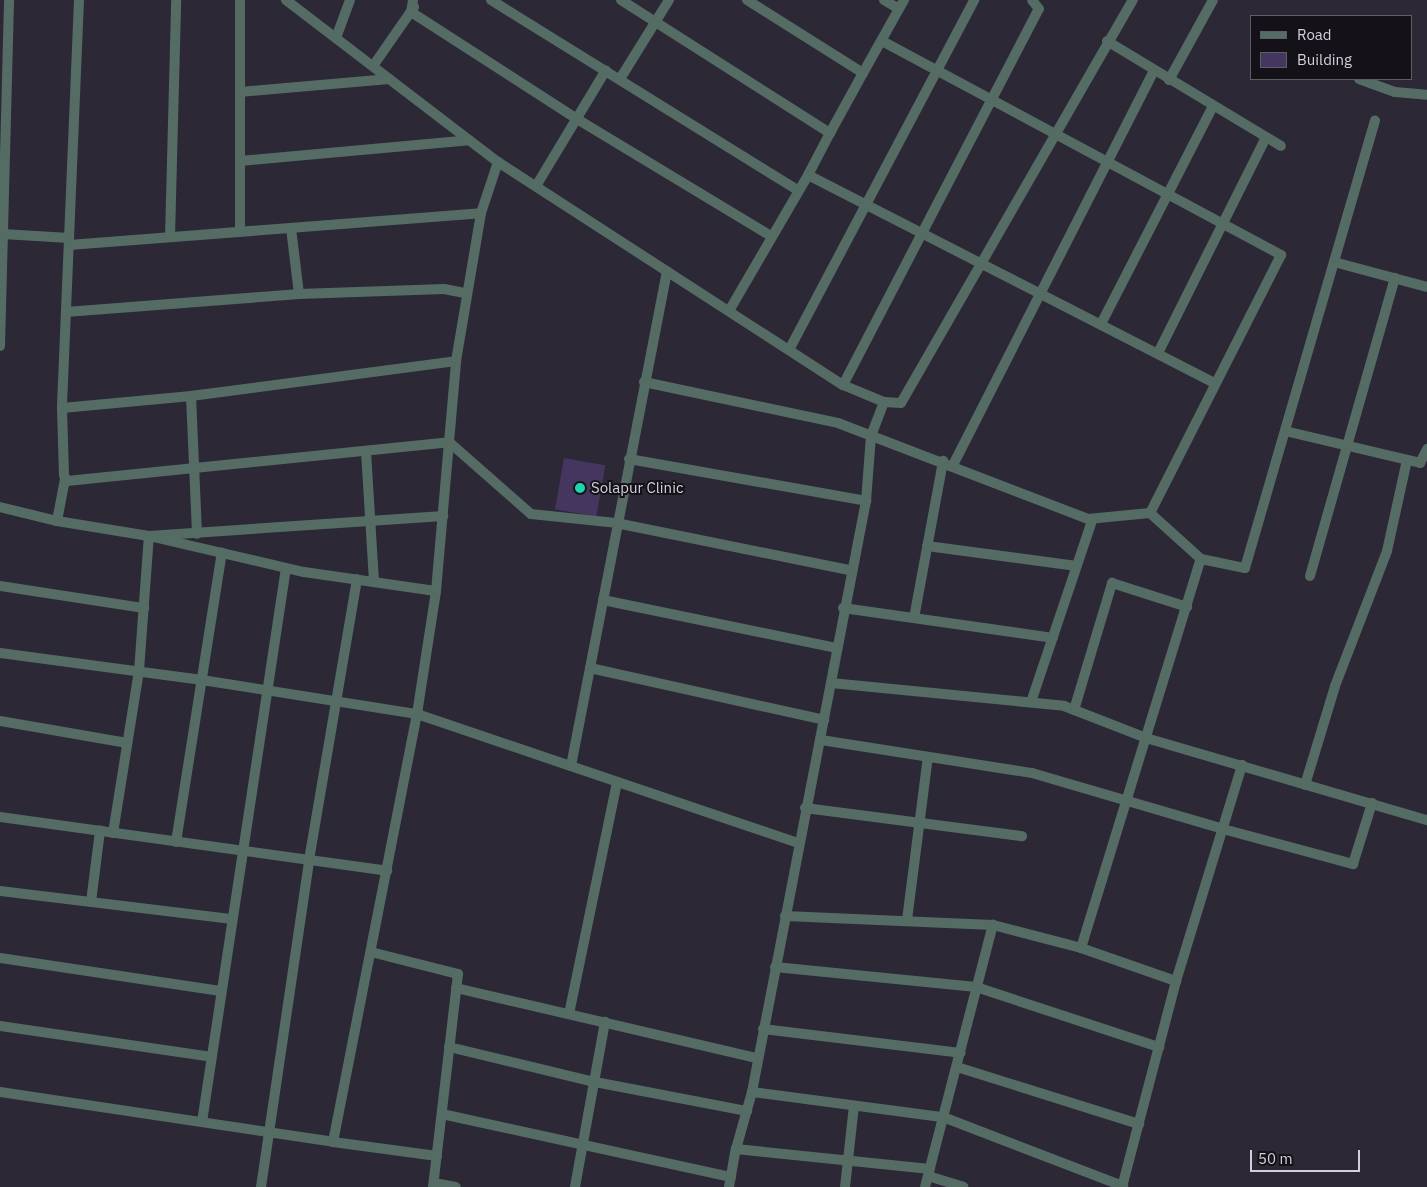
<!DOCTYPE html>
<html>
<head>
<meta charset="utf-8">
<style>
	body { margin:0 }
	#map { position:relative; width:1427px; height:1187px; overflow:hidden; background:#2c2836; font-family:"IBM Plex Sans",sans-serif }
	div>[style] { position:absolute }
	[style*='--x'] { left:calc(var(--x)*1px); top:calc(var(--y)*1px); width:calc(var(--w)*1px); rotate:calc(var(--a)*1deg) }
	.building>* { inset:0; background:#44365f; transform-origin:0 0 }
	.minor>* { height:10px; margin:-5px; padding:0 5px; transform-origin:5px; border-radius:5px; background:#546c64 }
	.dots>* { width:14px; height:14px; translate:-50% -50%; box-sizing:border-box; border:2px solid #141218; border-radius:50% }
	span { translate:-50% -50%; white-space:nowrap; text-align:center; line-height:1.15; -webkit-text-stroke:4px #141218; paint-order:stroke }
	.poi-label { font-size:15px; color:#d2d0d9 }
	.left { translate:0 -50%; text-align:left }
	.legend { position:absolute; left:1250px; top:15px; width:162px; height:65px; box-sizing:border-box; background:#141218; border:1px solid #605e65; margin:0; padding:6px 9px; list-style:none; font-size:15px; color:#d2d0d9 }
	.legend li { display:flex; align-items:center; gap:10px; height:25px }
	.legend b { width:25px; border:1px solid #605e65 }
	.scale { position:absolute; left:1250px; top:1150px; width:110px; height:22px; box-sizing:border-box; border:2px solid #d2d0d9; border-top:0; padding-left:6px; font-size:15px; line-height:18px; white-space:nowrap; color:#d2d0d9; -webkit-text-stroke:4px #141218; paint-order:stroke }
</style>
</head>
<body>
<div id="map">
	<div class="building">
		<i style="left:564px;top:458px;width:42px;height:52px;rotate:10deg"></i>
	</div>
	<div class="minor">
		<i style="--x:79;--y:0;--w:408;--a:92.4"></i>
		<i style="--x:62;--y:408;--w:130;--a:-5.3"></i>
		<i style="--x:191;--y:396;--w:267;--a:-7.5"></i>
		<i style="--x:286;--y:0;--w:267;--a:37.4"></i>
		<i style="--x:498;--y:162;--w:411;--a:32.9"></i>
		<i style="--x:843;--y:385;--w:44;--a:22.5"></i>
		<i style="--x:884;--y:402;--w:17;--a:3"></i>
		<i style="--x:901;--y:403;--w:465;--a:-60.1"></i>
		<i style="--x:413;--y:0;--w:12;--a:99"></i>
		<i style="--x:411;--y:12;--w:197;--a:32.8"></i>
		<i style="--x:577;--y:119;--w:227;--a:31.1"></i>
		<i style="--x:491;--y:0;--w:361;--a:31.8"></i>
		<i style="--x:621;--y:0;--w:248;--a:32.5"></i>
		<i style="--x:830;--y:133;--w:47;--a:117.6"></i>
		<i style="--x:747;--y:0;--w:137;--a:32.2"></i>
		<i style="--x:863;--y:73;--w:84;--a:-60.7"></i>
		<i style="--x:884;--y:0;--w:17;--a:31"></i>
		<i style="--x:336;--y:38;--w:40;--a:-69.8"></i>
		<i style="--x:882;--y:41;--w:453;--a:28.2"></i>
		<i style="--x:1281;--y:255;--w:289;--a:116.9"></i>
		<i style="--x:1107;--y:41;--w:203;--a:31.1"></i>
		<i style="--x:373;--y:66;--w:72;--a:-55.2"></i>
		<i style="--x:620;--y:79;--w:93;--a:-58.2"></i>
		<i style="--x:1359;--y:79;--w:38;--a:20"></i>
		<i style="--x:1395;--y:92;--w:32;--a:5"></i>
		<i style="--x:1169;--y:80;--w:91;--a:-61.2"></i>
		<i style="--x:240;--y:92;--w:150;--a:-5"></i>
		<i style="--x:830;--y:133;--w:68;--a:-61.2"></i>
		<i style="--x:240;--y:161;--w:230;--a:-5.2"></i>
		<i style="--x:536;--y:186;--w:135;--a:-58.9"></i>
		<i style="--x:291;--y:228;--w:66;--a:83.1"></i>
		<i style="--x:240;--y:231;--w:231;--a:-90"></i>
		<i style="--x:3;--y:234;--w:66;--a:3.5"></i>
		<i style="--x:170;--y:237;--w:237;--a:-88.5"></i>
		<i style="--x:69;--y:245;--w:413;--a:-4.4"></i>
		<i style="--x:481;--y:213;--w:54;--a:-71.6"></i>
		<i style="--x:1334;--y:262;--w:96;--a:15"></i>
		<i style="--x:729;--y:311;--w:157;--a:-59.8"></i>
		<i style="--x:808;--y:175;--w:457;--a:27.1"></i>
		<i style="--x:66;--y:312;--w:234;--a:-4.4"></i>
		<i style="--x:299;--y:294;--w:145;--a:-2"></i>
		<i style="--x:444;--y:289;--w:21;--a:11"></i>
		<i style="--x:1101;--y:324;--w:245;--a:-62.8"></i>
		<i style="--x:0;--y:346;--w:346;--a:-88.5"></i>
		<i style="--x:789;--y:350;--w:396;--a:-62.1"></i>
		<i style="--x:1158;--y:353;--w:241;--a:-63.4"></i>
		<i style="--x:644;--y:382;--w:198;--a:11.9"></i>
		<i style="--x:838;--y:423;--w:268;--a:21"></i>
		<i style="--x:1088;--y:519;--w:62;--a:-5.5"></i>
		<i style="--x:843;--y:385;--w:424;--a:-62.5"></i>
		<i style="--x:1039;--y:9;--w:11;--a:-128"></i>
		<i style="--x:191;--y:396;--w:138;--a:87.5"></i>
		<i style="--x:884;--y:402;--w:36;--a:111"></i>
		<i style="--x:871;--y:436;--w:65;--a:94.4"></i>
		<i style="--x:866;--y:501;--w:602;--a:100.92"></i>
		<i style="--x:752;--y:1092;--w:193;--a:7.5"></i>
		<i style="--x:943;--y:1117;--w:193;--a:21"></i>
		<i style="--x:62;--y:408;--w:67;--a:88.3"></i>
		<i style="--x:64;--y:475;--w:7;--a:63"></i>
		<i style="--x:67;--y:481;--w:384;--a:-5.8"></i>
		<i style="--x:449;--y:442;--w:109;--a:41.3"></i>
		<i style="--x:531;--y:514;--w:85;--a:6"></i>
		<i style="--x:616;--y:523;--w:239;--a:11.4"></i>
		<i style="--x:1285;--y:431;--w:139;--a:13.3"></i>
		<i style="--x:1420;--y:463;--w:16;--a:-63"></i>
		<i style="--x:366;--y:451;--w:130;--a:86.5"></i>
		<i style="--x:629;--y:459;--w:241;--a:10"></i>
		<i style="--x:953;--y:465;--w:442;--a:-63"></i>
		<i style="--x:0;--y:507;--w:59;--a:13.8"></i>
		<i style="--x:57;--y:521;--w:93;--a:9.3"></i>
		<i style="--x:149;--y:536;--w:295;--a:-3.9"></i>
		<i style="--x:1150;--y:513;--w:69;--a:42"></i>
		<i style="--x:1201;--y:559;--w:45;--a:11.6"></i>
		<i style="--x:1245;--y:568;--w:466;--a:-73.8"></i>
		<i style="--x:57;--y:521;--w:43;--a:-79.2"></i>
		<i style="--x:927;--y:546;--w:151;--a:7.6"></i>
		<i style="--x:1310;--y:576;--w:310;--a:-74.1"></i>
		<i style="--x:0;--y:586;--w:146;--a:8.7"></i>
		<i style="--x:603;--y:600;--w:239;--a:11.6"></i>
		<i style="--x:843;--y:608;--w:212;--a:8.1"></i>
		<i style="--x:914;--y:618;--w:160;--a:-79.5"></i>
		<i style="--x:0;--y:653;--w:204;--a:7.6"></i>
		<i style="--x:202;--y:680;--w:218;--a:9"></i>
		<i style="--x:417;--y:714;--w:402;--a:18.7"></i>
		<i style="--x:590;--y:668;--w:240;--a:12.5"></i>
		<i style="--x:831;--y:683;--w:234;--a:5.6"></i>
		<i style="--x:1064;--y:706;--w:88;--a:21.3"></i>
		<i style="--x:1146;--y:738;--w:293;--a:16.3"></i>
		<i style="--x:1031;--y:702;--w:191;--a:-71.4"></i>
		<i style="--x:1074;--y:710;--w:133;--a:-73.3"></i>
		<i style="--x:1112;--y:583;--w:79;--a:17.7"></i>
		<i style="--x:0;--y:721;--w:129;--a:9.8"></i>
		<i style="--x:821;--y:740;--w:214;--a:8.9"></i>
		<i style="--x:1032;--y:773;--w:199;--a:16.3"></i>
		<i style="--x:1223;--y:829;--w:135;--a:15.1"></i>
		<i style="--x:1353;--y:864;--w:64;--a:-72.7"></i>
		<i style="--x:571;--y:766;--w:504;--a:-79.02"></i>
		<i style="--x:1305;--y:785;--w:103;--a:-73.1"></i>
		<i style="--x:1335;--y:686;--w:145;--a:-68.9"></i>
		<i style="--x:1387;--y:551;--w:93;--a:-77.6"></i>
		<i style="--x:805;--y:808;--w:219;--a:7.4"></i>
		<i style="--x:0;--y:817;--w:391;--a:7.9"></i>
		<i style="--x:113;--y:833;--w:164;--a:-80.9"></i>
		<i style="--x:139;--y:671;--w:135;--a:-85.8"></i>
		<i style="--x:149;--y:536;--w:159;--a:13.1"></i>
		<i style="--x:304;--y:572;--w:133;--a:8.2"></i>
		<i style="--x:176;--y:842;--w:293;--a:-81"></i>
		<i style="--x:0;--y:891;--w:234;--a:6.9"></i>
		<i style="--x:91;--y:902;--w:72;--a:-82.8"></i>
		<i style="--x:785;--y:916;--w:208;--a:2.5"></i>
		<i style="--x:907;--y:920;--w:164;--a:-82.7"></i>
		<i style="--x:1081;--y:948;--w:101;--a:19.2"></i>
		<i style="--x:1176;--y:981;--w:226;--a:-73"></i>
		<i style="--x:371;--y:952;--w:90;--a:14.2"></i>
		<i style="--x:458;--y:974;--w:214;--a:96.7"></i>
		<i style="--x:0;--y:958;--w:223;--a:8.5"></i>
		<i style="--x:775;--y:967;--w:202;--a:5.7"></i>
		<i style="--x:976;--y:987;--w:193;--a:18.2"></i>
		<i style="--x:456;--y:988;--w:310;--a:13.1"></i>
		<i style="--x:569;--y:1014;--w:237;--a:-78.3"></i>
		<i style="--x:0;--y:1026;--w:214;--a:8.3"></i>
		<i style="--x:763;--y:1029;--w:199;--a:6.9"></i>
		<i style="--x:449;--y:1047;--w:150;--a:13.5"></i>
		<i style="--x:595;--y:1082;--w:155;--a:10.8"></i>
		<i style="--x:957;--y:1067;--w:191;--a:17.4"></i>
		<i style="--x:0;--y:1092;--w:337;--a:8.5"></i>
		<i style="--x:333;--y:1142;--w:436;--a:-78.9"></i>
		<i style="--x:417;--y:714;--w:124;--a:-81.2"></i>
		<i style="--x:436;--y:591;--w:231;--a:-85"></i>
		<i style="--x:456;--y:361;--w:150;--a:-80.4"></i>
		<i style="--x:752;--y:1092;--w:59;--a:105.7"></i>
		<i style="--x:736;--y:1149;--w:195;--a:5.9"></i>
		<i style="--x:442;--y:1114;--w:296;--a:12.3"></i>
		<i style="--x:202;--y:1122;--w:560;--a:-81.38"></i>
		<i style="--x:333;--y:1142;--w:105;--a:7.7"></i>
		<i style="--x:928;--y:1176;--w:37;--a:17"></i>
		<i style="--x:434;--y:1183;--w:22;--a:10"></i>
		<i style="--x:261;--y:1187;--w:331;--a:-81.6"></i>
		<i style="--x:309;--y:860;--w:285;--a:-80.3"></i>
		<i style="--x:575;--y:1187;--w:168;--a:-79.7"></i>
		<i style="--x:729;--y:1187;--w:39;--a:-80"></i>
		<i style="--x:845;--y:1187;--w:81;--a:-83.7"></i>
		<i style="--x:925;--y:1187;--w:271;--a:-75.5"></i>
		<i style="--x:993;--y:925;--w:91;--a:14.6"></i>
		<i style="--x:1081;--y:948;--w:407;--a:-72.9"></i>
		<i style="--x:1122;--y:1187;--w:213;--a:-75.3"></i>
	</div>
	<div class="dots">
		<i style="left:580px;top:488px;background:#1fd5b0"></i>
	</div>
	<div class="poi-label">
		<span class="left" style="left:591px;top:488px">Solapur Clinic</span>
	</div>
	<ul class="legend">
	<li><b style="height:6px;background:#546c64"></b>Road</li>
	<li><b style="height:14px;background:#44365f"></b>Building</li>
	</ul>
	<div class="scale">50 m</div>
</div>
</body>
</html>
